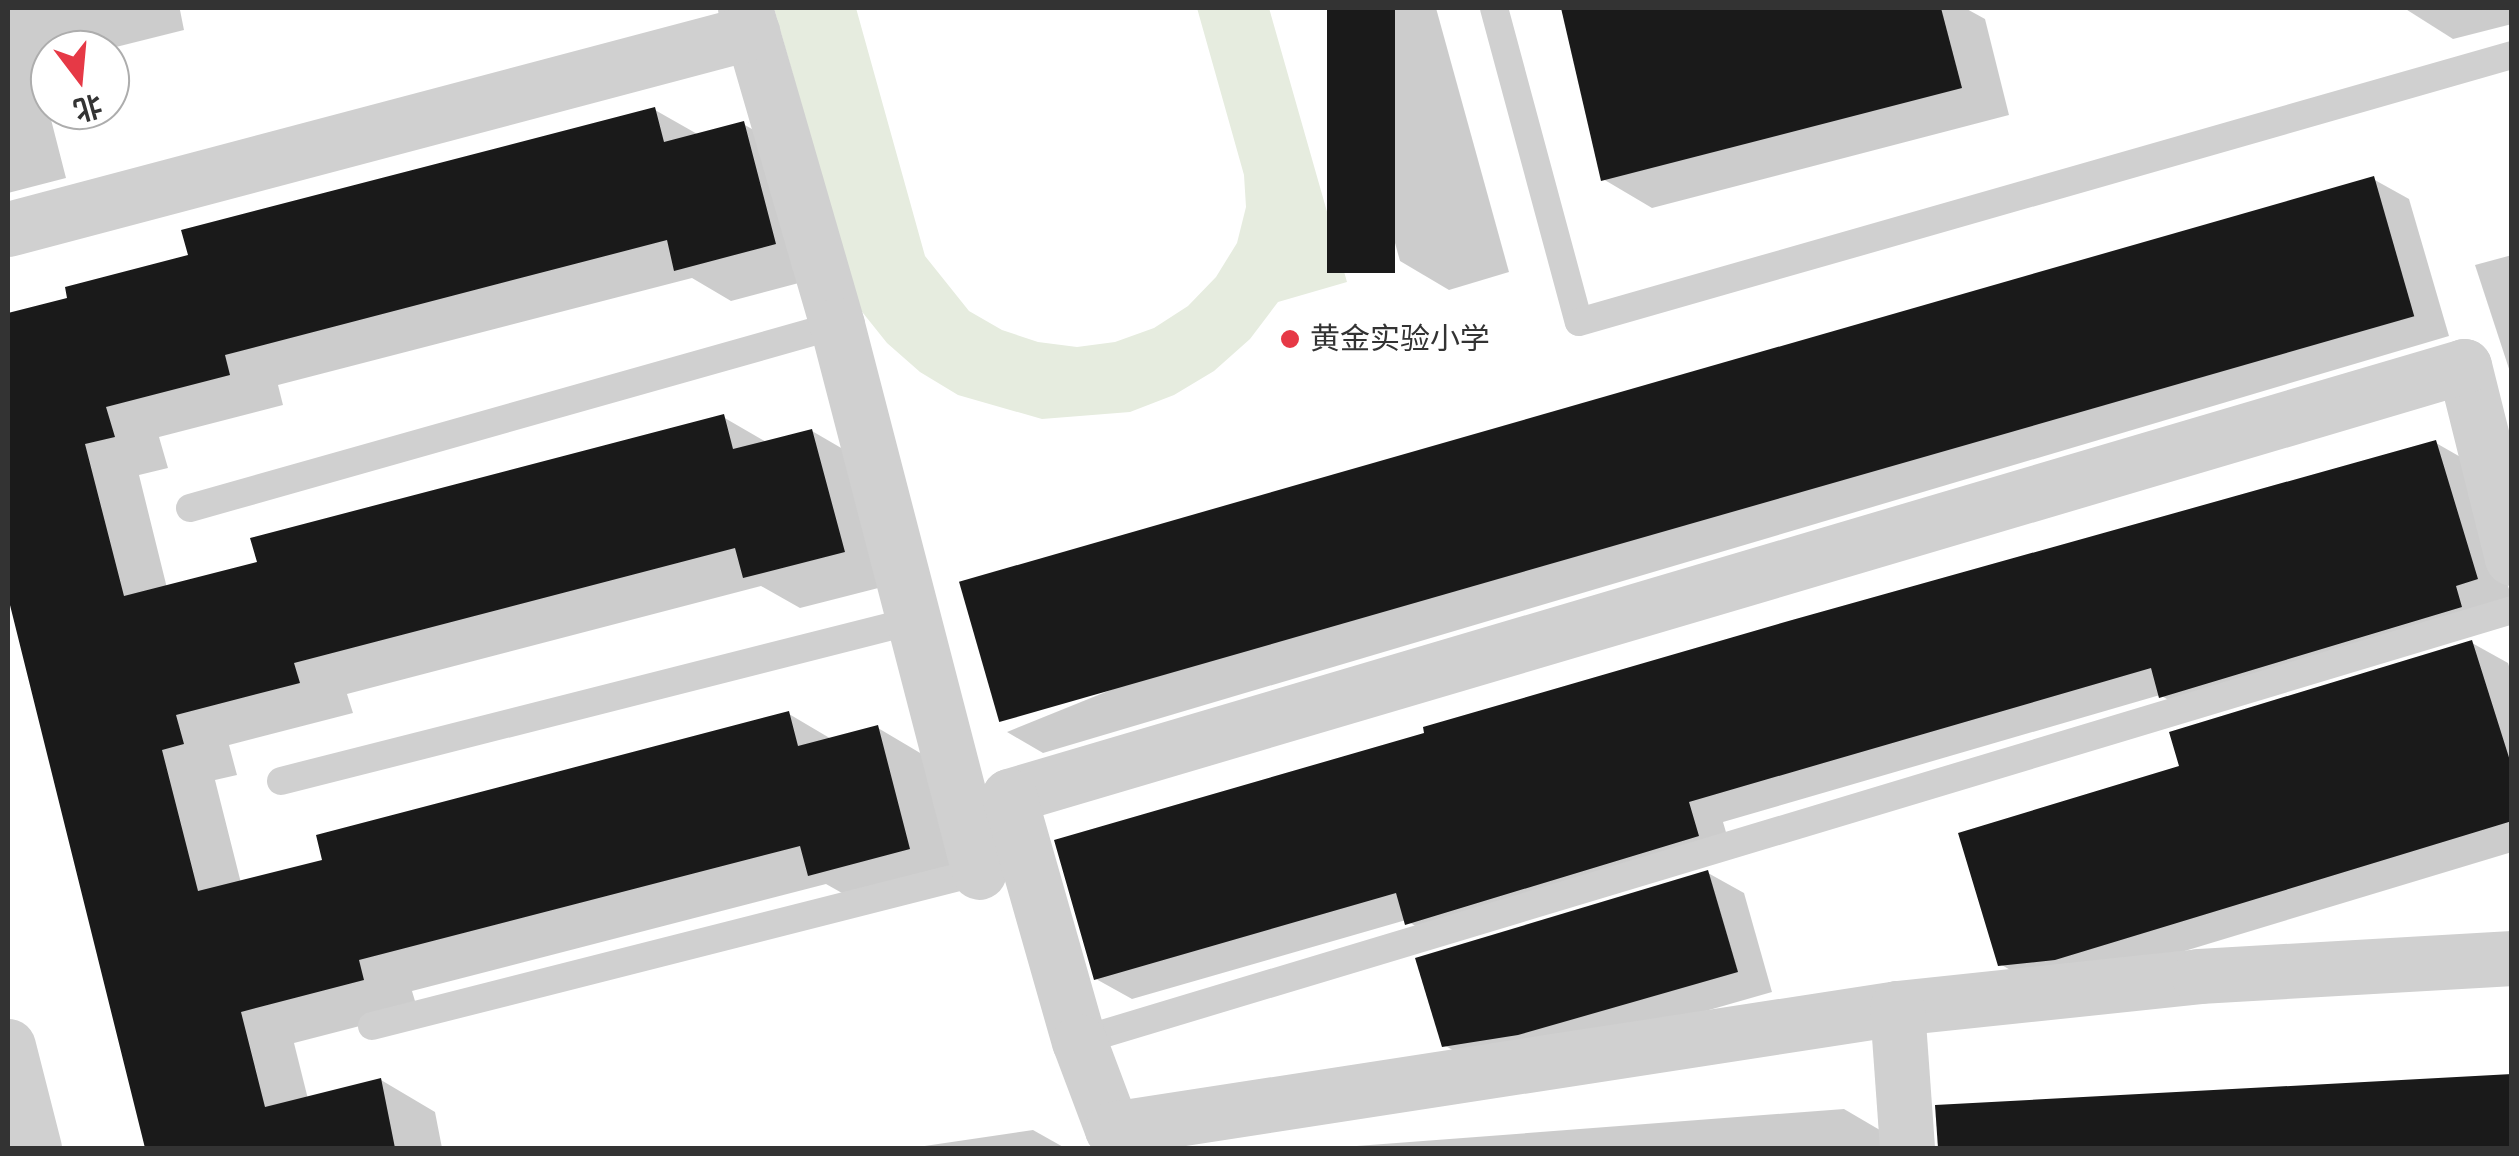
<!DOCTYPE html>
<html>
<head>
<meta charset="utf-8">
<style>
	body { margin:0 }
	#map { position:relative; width:2519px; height:1156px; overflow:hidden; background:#fff; font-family:Poppins,"Noto Sans SC",sans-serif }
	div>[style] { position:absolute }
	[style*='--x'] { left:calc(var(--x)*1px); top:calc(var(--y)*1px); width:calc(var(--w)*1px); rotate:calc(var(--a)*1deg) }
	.green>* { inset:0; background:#e6ecdf }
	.shadow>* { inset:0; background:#0003 }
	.building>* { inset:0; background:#1a1a1a; transform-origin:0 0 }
	.service>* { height:28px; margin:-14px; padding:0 14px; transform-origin:14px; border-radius:14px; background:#d0d0d0 }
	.minor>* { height:55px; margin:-27.5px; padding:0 27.5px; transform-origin:27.5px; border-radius:27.5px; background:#d0d0d0 }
	.tertiary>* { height:55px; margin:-27.5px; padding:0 27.5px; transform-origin:27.5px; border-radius:27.5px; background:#d0d0d0 }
	.dots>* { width:28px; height:28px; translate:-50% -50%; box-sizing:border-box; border:5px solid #fff; border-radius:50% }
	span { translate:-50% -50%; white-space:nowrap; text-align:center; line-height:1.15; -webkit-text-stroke:10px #fff; paint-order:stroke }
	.poi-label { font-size:30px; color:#333 }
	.left { translate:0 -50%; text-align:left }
	.frame { position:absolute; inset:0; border:10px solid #333; pointer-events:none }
	.north { position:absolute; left:30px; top:30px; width:100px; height:100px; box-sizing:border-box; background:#fff; border:2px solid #adadad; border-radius:50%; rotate:164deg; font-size:28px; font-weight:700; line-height:40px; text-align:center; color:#333 }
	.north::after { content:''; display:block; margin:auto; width:35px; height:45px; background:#e63946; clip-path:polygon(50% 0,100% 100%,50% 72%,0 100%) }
</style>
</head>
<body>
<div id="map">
	<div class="green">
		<i style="clip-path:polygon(774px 8px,856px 8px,925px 256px,969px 311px,1002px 330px,1038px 342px,1077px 347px,1115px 342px,1154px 328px,1188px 306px,1216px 277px,1237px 243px,1246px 207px,1244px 175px,1197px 8px,1269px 8px,1347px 282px,1278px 302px,1250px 339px,1214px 371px,1174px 395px,1130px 412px,1042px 419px,958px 395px,920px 372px,887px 343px,859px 308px)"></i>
	</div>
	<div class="shadow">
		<i style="clip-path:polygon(8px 8px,188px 8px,180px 10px,184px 30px,104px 50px,50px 50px,50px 95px,45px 96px,66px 178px,8px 193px)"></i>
		<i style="clip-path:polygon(1330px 8px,1436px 8px,1509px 272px,1449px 290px,1400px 261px)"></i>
		<i style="clip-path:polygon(1562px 8px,1814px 8px,1818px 21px,1870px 8px,1965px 8px,1985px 19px,2009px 115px,1652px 208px,1603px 179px)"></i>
		<i style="clip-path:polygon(2404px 8px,2512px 8px,2512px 24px,2453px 39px)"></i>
		<i style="clip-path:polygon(655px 110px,699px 135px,743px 124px,798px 155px,829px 275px,731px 301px,692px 278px,278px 385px,283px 405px,159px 437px,168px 468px,139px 475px,167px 588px,260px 564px,723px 417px,768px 443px,812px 431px,867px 463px,898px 583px,800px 608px,761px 586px,347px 694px,353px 713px,229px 745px,237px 775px,215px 780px,241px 883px,325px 862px,789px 714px,833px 740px,878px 728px,932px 760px,963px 880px,865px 906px,826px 884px,412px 991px,418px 1011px,294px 1043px,308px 1099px,381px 1080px,435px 1112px,442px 1148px,148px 1148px,8px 588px,8px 316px,70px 300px,191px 256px)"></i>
		<i style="clip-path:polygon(2373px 179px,2409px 199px,2449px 336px,1043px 753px,1007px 732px)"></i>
		<i style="clip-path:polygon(2512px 255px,2512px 378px,2475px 265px)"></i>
		<i style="clip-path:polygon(2436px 443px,2471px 463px,2512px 599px,2197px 717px,2160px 695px,1723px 822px,1733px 856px,1443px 944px,1406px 920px,1132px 999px,1096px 979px)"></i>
		<i style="clip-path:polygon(2472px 643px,2508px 663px,2512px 676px,2512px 852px,2092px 979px,2036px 985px,2000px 964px,2182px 768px)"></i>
		<i style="clip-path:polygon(1708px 873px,1744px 893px,1772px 992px,1555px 1054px,1480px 1066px,1444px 1045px)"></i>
		<i style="clip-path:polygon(2512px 1076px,2512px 1148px,1968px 1148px,1966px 1106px)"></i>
		<i style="clip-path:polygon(1844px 1109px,1902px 1143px,1903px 1148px,1330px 1148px)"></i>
		<i style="clip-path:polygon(1033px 1130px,1065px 1148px,911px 1148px)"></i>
	</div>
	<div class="building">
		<i style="left:1327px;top:8px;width:68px;height:265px"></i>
		<i style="clip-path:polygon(1561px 8px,1941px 8px,1962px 88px,1601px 181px)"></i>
		<i style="clip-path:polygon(655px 107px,664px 142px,744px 121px,776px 244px,674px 271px,667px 240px,225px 355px,230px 375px,106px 407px,115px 437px,85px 444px,124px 596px,257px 562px,250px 538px,724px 414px,733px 449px,812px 429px,845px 552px,743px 578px,735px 548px,294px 663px,300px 683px,176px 715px,184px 744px,162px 750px,198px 891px,322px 860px,316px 835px,789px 711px,798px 746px,878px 725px,910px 849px,808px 876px,800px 846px,359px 960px,364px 980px,241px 1012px,265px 1107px,381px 1078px,395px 1148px,145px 1148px,8px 597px,8px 313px,67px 298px,65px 287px,188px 255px,181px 230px)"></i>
		<i style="left:2374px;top:176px;width:146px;height:1472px;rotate:74deg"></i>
		<i style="clip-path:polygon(2436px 440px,2478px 579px,2456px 586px,2462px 607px,2159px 698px,2151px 668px,1689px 802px,1699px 836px,1405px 925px,1396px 893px,1094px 980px,1054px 840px,1424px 733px,1423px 727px,1792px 620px)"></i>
		<i style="clip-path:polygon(2472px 640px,2512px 767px,2512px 821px,2055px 960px,1998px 966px,1958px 833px,2179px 766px,2169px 732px)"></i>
		<i style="clip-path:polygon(1708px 870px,1738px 972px,1518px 1035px,1442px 1047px,1415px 958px)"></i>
		<i style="clip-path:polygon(2512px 1074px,2512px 1148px,1938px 1148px,1935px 1105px)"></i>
	</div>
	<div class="service">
		<i style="--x:1494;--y:8;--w:325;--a:74.9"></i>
		<i style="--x:1579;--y:322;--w:970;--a:-15.97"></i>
		<i style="--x:190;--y:508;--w:672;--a:-15.79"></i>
		<i style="--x:281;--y:781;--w:651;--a:-14.23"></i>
		<i style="--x:372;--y:1026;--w:626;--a:-14.24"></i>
		<i style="--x:1079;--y:1041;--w:1496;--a:-16.74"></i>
	</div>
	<div class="minor">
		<i style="--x:745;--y:8;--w:330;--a:73.8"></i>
		<i style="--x:837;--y:325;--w:565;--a:75.45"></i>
		<i style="--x:8;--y:229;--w:770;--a:-14.83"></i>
		<i style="--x:2512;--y:558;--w:198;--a:-104"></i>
		<i style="--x:2464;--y:366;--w:1517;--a:163.54"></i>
		<i style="--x:1009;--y:796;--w:255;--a:74.1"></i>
		<i style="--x:1079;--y:1041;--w:94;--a:69.4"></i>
		<i style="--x:1112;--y:1129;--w:794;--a:-8.76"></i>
		<i style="--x:1897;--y:1008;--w:304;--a:-6"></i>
		<i style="--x:2199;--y:976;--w:314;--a:-3.3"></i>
		<i style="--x:1897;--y:1008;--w:140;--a:85.9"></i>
	</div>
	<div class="tertiary">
		<i style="--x:8;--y:1046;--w:105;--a:75.7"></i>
	</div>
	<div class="dots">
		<i style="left:1290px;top:339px;background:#e63946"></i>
	</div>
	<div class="poi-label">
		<span class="left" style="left:1310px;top:339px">黄金实验小学</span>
	</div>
	<div class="frame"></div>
	<div class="north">北</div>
</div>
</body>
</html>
